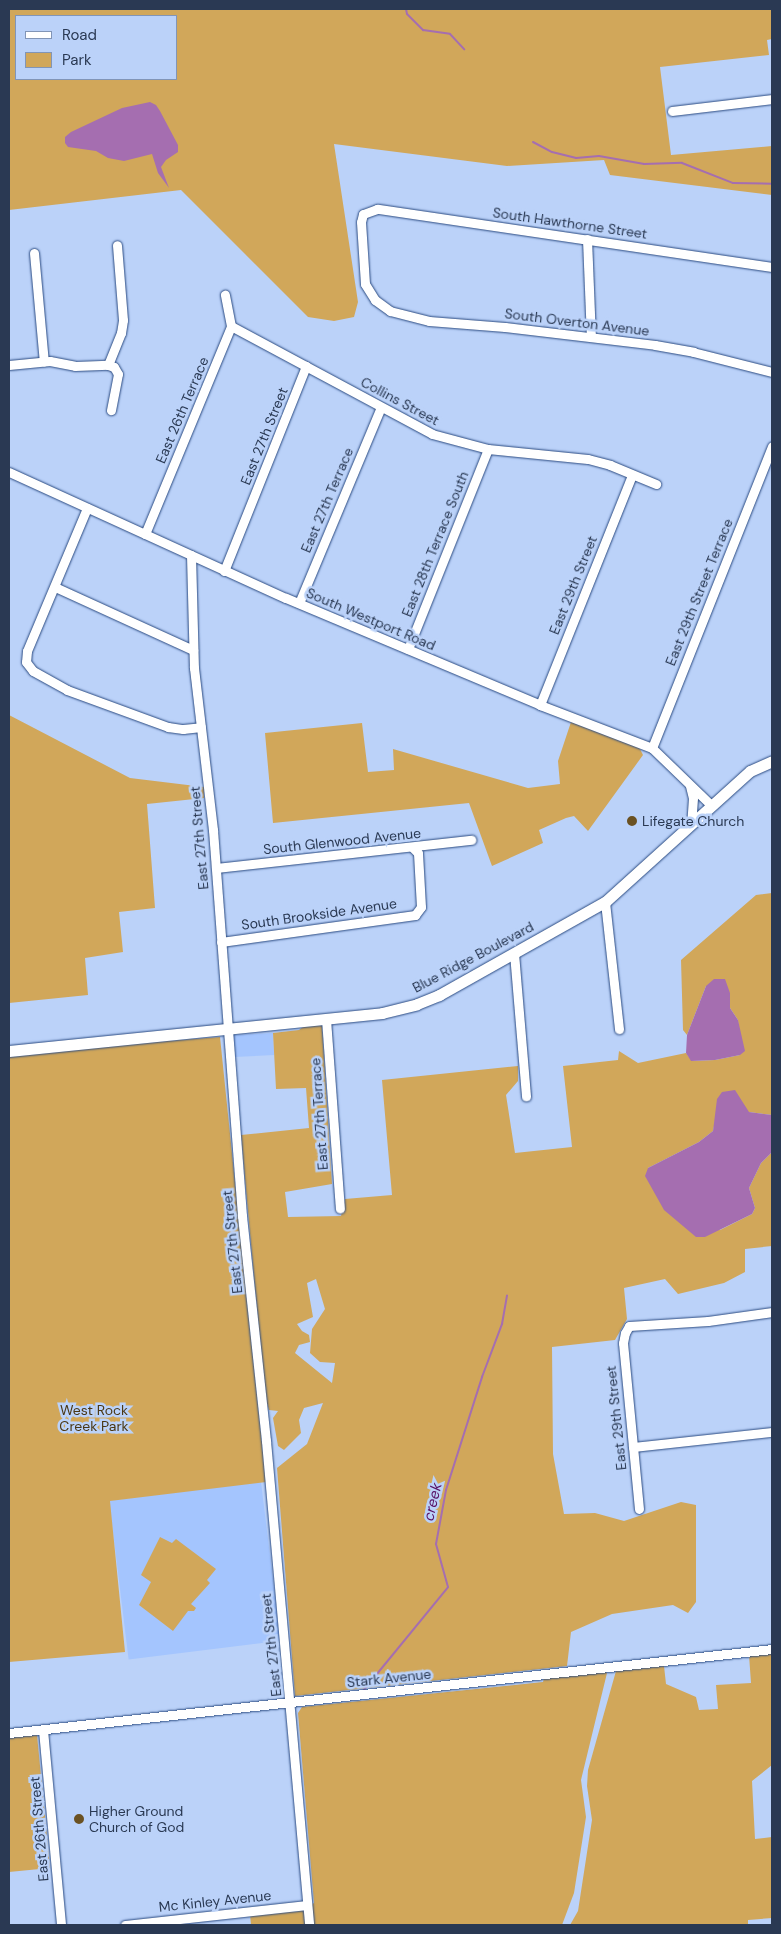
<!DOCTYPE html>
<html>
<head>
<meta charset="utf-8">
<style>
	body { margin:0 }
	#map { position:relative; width:781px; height:1934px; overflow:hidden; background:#bbd2f9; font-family:"DM Sans",sans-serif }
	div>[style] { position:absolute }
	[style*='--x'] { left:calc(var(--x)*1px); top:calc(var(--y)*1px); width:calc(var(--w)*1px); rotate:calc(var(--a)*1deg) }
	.built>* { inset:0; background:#a4c5fe; transform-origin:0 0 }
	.green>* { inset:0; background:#d1a75a }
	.water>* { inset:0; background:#a56eb0 }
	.stream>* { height:2px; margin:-1px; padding:0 1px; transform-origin:1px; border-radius:1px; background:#a56eb0 }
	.roads { filter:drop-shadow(0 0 1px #2a4a81) drop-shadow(0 0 1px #2a4a81) }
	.minor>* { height:9px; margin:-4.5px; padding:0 4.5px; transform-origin:4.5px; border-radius:4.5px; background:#fff }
	.major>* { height:11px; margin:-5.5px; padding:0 5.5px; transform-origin:5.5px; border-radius:5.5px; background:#fff }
	.dots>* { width:14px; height:14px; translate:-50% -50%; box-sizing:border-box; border:2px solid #bbd2f9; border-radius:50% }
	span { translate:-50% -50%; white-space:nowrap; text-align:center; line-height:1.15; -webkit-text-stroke:5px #bbd2f9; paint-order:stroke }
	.street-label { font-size:14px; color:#2a3953 }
	.poi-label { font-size:14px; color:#2a3953 }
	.left { translate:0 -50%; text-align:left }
	.park-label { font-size:14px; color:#4a3714 }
	.water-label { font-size:15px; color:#581165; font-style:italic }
	.frame { position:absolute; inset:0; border:10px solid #2a3953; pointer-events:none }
	.legend { position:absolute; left:15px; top:15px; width:162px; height:65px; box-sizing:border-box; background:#bbd2f9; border:1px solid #8195b7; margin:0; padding:6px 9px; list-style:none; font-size:15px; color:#2a3953 }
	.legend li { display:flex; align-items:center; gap:10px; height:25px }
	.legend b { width:25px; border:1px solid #8195b7 }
</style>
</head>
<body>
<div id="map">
	<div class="built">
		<i style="left:273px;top:1033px;width:22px;height:40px;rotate:87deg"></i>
		<i style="left:261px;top:1482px;width:160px;height:153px;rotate:83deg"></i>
	</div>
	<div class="green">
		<i style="clip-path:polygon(evenodd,9px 9px,772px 9px,772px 39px,767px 40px,769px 55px,660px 67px,671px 155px,772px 146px,772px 195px,610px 175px,604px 160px,507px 166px,334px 144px,358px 302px,354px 317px,334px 321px,308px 317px,181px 190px,9px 210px,9px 9px,16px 16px,176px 16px,176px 79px,16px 79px,16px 16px)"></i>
		<i style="clip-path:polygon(9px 715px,130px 778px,204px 787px,204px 798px,147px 804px,155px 908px,119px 912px,123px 952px,85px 958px,88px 995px,9px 1003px)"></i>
		<i style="clip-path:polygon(571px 722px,639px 747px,643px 755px,588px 831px,574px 816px,566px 818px,539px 830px,543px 843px,492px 866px,469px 803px,273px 823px,265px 733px,362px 723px,368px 772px,394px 770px,393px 749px,528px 788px,560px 784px,558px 761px)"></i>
		<i style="clip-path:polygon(evenodd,772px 893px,772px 1115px,749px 1112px,716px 1116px,713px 1131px,699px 1142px,648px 1168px,720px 1230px,752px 1214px,755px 1208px,749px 1188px,761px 1163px,772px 1152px,772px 1246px,745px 1249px,745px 1272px,724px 1283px,678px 1294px,665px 1279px,624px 1288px,627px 1319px,615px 1340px,552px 1347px,553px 1454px,564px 1514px,595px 1513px,624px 1521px,681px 1502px,696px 1505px,696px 1602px,688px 1613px,673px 1605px,612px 1614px,571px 1632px,567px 1666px,295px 1696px,277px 1468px,307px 1444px,323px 1403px,304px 1408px,299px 1420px,301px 1433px,284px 1450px,278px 1446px,273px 1418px,278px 1411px,269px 1410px,265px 1397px,241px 1135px,309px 1128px,306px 1088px,276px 1089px,273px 1033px,299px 1030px,304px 1026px,322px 1025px,332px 1184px,285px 1192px,288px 1217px,341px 1216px,345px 1199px,392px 1195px,382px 1080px,518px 1066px,518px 1081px,506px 1095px,515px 1153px,572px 1147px,563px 1066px,618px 1060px,619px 1051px,638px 1063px,686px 1053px,692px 1061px,715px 1060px,740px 1055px,738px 1020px,730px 1008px,730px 993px,706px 986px,687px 1035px,683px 1030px,681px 960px,756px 895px,772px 893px,316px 1279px,325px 1309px,312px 1329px,310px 1353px,320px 1362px,335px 1363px,332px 1383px,295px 1353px,299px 1345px,310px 1342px,309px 1335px,302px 1331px,297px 1324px,313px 1317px,307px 1283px,316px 1279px)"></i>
		<i style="clip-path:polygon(220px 1037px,266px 1482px,110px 1501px,125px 1652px,9px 1662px,9px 1053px)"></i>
		<i style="clip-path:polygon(160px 1537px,172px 1543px,176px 1539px,216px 1569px,207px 1580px,210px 1583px,191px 1604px,196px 1608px,194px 1611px,188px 1611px,173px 1631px,139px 1605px,151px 1582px,141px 1575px)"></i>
		<i style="clip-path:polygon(772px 1652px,772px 1765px,752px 1781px,755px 1839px,772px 1837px,772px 1918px,748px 1920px,748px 1925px,570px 1925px,578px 1911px,592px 1820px,587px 1786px,588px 1770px,616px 1671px,664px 1666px,666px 1684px,696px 1697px,699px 1710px,718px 1709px,716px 1685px,751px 1683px,749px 1655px)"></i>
		<i style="clip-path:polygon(604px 1671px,607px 1673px,581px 1780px,586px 1817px,574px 1893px,562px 1925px,251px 1925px,250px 1914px,301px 1911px,314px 1903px,298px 1713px,302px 1707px,543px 1682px,544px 1678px)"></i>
		<i style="clip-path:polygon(37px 1735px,50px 1868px,9px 1872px,9px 1738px)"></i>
	</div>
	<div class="water">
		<i style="clip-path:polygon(150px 102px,156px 105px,160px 111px,178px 145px,178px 152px,166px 160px,161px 167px,169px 188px,158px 173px,152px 154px,124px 161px,108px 158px,96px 151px,68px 147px,65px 143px,65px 137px,71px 132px,122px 108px)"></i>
		<i style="clip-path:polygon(714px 979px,725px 979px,730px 993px,730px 1008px,738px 1020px,745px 1051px,740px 1055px,715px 1060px,691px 1061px,686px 1053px,687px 1035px,706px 986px)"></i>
		<i style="clip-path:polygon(735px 1090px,749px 1112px,772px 1115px,772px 1152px,761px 1163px,749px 1188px,755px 1208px,752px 1214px,705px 1237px,696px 1237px,664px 1210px,645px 1176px,648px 1168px,699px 1142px,713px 1131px,717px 1099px,722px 1092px)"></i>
	</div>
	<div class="stream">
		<i style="--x:406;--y:9;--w:5;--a:79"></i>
		<i style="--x:407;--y:14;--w:23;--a:45"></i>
		<i style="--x:423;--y:30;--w:27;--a:8"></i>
		<i style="--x:450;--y:34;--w:21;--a:47"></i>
		<i style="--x:533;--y:142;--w:21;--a:28"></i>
		<i style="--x:552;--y:152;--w:25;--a:14"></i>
		<i style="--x:576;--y:158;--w:23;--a:-5"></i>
		<i style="--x:599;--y:156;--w:46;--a:10.1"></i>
		<i style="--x:644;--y:164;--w:38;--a:-2"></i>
		<i style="--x:682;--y:163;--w:55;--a:21.4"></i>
		<i style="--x:733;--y:183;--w:39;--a:1"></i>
		<i style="--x:363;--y:1691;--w:134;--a:-50.7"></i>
		<i style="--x:448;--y:1587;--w:45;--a:-105.6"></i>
		<i style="--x:436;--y:1544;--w:55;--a:-79.5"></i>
		<i style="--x:446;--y:1490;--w:119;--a:-72.3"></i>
		<i style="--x:482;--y:1377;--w:57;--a:-69.3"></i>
		<i style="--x:502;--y:1324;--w:29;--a:-80"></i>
	</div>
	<div class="roads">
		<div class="minor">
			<i style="--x:672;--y:111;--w:101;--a:-6.8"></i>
			<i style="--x:587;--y:239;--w:98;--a:87.7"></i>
			<i style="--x:34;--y:253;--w:109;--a:84.8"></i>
			<i style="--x:772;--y:267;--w:399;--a:-171.6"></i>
			<i style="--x:377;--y:209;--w:15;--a:160"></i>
			<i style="--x:363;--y:214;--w:8;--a:104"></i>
			<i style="--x:361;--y:222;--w:62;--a:86.3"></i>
			<i style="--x:365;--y:284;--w:19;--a:58"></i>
			<i style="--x:375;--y:300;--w:19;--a:36"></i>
			<i style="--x:390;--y:311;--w:40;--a:14.4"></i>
			<i style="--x:429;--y:321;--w:76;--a:4.5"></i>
			<i style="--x:505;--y:327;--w:151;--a:6.8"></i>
			<i style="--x:655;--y:345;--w:39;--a:10"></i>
			<i style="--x:693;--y:352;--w:81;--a:14.2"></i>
			<i style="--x:231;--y:326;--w:228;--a:28.2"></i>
			<i style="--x:432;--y:434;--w:58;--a:15"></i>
			<i style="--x:488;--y:449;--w:100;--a:5.7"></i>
			<i style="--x:588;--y:459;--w:23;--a:15"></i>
			<i style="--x:610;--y:465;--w:50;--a:22.4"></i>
			<i style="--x:9;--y:365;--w:41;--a:-5.6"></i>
			<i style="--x:50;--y:361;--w:25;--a:11"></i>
			<i style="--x:75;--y:366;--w:33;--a:-2"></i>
			<i style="--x:108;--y:365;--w:6;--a:18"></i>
			<i style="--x:114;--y:367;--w:8;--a:60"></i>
			<i style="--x:118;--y:374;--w:37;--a:101"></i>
			<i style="--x:108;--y:365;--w:35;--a:-68"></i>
			<i style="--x:121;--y:333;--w:13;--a:-81"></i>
			<i style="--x:123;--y:320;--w:75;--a:-94.6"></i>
			<i style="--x:9;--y:472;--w:304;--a:24.5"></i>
			<i style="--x:286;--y:598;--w:276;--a:22.8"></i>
			<i style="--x:540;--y:705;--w:120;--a:21"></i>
			<i style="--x:652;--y:748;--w:82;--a:44"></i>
			<i style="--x:87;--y:508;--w:155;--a:112.8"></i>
			<i style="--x:27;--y:651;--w:11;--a:95"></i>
			<i style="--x:26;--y:662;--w:11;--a:52"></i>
			<i style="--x:33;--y:671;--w:39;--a:29"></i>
			<i style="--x:67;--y:690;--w:108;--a:20.1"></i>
			<i style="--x:168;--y:727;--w:15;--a:8"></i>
			<i style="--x:183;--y:729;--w:18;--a:-6"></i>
			<i style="--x:145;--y:534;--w:225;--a:-67.5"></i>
			<i style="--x:231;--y:326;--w:32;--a:-101"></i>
			<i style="--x:191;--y:555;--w:113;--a:88.5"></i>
			<i style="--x:194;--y:668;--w:163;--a:83.3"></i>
			<i style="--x:213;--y:830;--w:387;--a:85.7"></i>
			<i style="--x:242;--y:1216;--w:226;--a:83.9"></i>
			<i style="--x:266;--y:1441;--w:486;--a:84.9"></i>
			<i style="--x:224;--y:571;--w:221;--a:-68.2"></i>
			<i style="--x:55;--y:587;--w:152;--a:24.5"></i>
			<i style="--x:299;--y:603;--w:212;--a:-67.3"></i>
			<i style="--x:408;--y:649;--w:215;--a:-68.2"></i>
			<i style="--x:540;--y:705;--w:248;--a:-68.2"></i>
			<i style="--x:652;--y:748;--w:325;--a:-68.3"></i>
			<i style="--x:690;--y:786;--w:12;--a:76"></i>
			<i style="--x:693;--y:798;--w:26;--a:94"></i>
			<i style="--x:216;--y:868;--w:257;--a:-6.3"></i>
			<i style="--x:605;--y:902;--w:128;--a:83.7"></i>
			<i style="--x:221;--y:942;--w:196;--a:-7.9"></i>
			<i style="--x:415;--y:915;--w:10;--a:-53"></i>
			<i style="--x:421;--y:907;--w:54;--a:-93.2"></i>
			<i style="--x:418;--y:853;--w:7;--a:-135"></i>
			<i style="--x:514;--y:953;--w:144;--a:85.2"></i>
			<i style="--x:326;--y:1019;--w:190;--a:85.8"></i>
			<i style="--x:633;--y:1447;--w:140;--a:-6.2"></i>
			<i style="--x:639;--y:1509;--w:167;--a:-95.5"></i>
			<i style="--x:623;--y:1343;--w:10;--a:-79"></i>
			<i style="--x:625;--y:1333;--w:8;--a:-60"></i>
			<i style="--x:629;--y:1326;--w:79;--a:-3.6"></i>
			<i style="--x:708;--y:1321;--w:65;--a:-8"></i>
			<i style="--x:43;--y:1730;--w:196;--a:84.7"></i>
			<i style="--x:9;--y:1733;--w:768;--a:-6.28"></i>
			<i style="--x:125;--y:1925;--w:183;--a:-6.3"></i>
		</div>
		<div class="major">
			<i style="--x:9;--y:1051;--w:375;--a:-5.8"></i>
			<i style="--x:382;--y:1013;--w:36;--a:-14"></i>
			<i style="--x:417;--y:1004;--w:24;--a:-22"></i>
			<i style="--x:439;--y:995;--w:190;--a:-29.3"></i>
			<i style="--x:605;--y:902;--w:195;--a:-42.1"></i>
			<i style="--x:750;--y:771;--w:24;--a:-24"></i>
		</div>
	</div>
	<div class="dots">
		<i style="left:632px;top:821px;background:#6a5122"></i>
		<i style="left:79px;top:1819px;background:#6a5122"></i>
	</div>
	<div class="street-label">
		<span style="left:570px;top:223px;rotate:8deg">South Hawthorne Street</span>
		<span style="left:577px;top:322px;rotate:7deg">South Overton Avenue</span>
		<span style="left:400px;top:401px;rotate:28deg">Collins Street</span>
		<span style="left:182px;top:410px;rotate:-67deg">East 26th Terrace</span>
		<span style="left:264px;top:436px;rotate:-68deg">East 27th Street</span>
		<span style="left:327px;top:500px;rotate:-67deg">East 27th Terrace</span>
		<span style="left:435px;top:544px;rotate:-68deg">East 28th Terrace South</span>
		<span style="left:573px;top:585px;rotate:-68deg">East 29th Street</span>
		<span style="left:699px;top:592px;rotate:-68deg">East 29th Street Terrace</span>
		<span style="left:371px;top:619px;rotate:23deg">South Westport Road</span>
		<span style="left:199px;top:838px;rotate:-95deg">East 27th Street</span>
		<span style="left:342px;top:841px;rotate:-6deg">South Glenwood Avenue</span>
		<span style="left:319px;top:914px;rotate:-8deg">South Brookside Avenue</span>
		<span style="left:473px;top:957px;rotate:-28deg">Blue Ridge Boulevard</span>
		<span style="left:319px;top:1114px;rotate:-94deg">East 27th Terrace</span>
		<span style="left:232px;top:1242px;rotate:-96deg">East 27th Street</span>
		<span style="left:616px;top:1418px;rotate:-96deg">East 29th Street</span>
		<span style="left:271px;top:1645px;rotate:-96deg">East 27th Street</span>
		<span style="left:389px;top:1678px;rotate:-6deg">Stark Avenue</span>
		<span style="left:39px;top:1829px;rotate:-95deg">East 26th Street</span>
		<span style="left:215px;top:1901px;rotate:-6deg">Mc Kinley Avenue</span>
	</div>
	<div class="poi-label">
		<span class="left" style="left:642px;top:821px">Lifegate Church</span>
		<span class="left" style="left:89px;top:1819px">Higher Ground<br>Church of God</span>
	</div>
	<div class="park-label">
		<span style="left:94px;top:1418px">West Rock<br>Creek Park</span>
	</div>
	<div class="water-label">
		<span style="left:433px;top:1502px;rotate:-77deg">creek</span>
	</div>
	<div class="frame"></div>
	<ul class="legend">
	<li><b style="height:6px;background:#fff"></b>Road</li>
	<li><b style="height:14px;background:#d1a75a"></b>Park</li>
	</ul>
</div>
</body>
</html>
